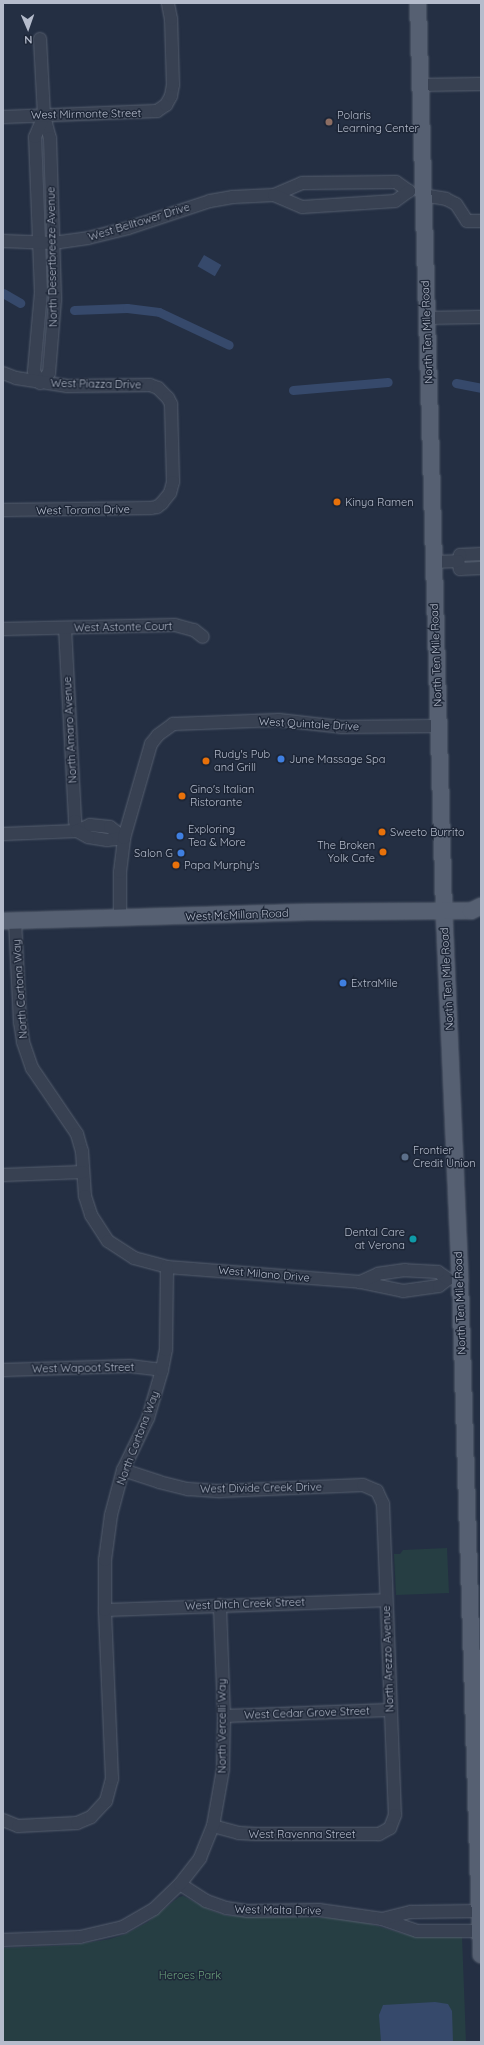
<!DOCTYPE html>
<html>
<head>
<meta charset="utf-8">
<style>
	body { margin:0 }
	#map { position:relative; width:484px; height:2045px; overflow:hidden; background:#242f43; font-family:Quicksand,sans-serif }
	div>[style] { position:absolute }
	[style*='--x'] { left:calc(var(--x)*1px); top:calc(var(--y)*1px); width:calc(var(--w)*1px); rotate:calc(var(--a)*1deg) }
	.green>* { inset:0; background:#263e43 }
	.water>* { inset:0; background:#36496b; transform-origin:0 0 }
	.canal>* { height:9px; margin:-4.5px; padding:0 4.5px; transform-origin:4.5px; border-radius:4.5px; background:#36496b }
	.roads { filter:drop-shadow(0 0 1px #565f6f) drop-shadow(0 0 1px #565f6f) }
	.minor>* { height:12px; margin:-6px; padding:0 6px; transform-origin:6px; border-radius:6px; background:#384152 }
	.major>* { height:16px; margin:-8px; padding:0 8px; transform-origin:8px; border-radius:8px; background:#566072 }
	.dots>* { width:11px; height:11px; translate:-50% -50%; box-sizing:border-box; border:2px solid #1d2637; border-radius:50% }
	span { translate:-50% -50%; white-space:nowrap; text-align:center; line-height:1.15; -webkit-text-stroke:3px #1d2637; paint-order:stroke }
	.street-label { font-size:11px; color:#b5bccc }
	.poi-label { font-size:11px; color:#b5bccc }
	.left { translate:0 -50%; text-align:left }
	.right { translate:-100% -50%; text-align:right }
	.park-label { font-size:11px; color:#6a9f7a }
	.frame { position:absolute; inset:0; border:4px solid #b5bccc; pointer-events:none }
	.north { position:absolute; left:8px; top:8px; width:40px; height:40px; -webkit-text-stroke:3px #1d2637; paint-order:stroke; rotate:178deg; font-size:11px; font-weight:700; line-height:16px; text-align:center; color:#b5bccc }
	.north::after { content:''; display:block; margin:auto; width:14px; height:18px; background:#b5bccc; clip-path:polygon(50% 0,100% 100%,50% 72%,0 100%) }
</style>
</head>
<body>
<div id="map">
	<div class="green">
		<i style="clip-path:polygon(447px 1548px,449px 1593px,396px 1595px,394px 1554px,400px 1554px,403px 1550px)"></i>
		<i style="clip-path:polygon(183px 1896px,212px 1911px,228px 1916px,338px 1918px,367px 1923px,404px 1934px,421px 1937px,462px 1936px,466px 2042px,3px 2042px,3px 1948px,74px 1945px,110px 1939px,126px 1934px,148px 1922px,179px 1897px)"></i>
	</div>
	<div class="water">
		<i style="left:204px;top:255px;width:20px;height:13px;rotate:30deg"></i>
		<i style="clip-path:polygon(435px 2002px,448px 2004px,452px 2011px,453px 2042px,381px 2042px,379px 2015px,383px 2005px)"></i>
	</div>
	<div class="canal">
		<i style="--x:3;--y:293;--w:20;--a:30"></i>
		<i style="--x:74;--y:310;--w:53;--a:-2.2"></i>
		<i style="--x:127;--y:308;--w:32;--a:7"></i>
		<i style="--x:159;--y:312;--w:77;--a:25.2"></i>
		<i style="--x:456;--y:383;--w:25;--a:11"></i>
		<i style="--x:293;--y:390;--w:95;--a:-4.8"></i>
	</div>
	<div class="roads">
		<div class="minor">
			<i style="--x:40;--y:39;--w:77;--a:87"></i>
			<i style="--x:44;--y:116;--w:23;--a:75"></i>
			<i style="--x:50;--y:138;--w:162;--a:88.2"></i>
			<i style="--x:55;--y:300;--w:73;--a:94.7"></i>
			<i style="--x:49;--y:373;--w:13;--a:132"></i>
			<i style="--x:40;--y:383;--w:13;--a:-117"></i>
			<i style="--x:34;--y:371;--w:79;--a:-84.9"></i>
			<i style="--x:41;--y:292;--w:155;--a:-92.2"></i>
			<i style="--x:35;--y:137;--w:23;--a:-67"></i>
			<i style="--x:420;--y:85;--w:61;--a:-0.9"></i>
			<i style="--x:3;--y:117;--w:154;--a:-2.2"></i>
			<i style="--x:157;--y:111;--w:11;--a:-34"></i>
			<i style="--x:166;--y:105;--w:10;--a:-61"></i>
			<i style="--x:171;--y:96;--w:11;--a:-80"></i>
			<i style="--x:173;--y:85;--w:66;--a:-91.7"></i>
			<i style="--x:171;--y:19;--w:16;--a:-101"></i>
			<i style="--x:422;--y:195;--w:24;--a:9"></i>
			<i style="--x:446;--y:199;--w:11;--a:27"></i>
			<i style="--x:456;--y:204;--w:20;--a:57"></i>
			<i style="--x:467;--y:221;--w:14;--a:0"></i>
			<i style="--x:3;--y:241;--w:50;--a:2.3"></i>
			<i style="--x:53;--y:243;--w:35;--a:-8"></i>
			<i style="--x:88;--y:238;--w:41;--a:-14"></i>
			<i style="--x:128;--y:228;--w:86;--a:-18.2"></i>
			<i style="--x:210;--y:201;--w:23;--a:-10"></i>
			<i style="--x:233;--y:197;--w:41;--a:-2.8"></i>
			<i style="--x:274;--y:195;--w:30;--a:-23"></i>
			<i style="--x:302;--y:183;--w:94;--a:-0.6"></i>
			<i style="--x:396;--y:182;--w:16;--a:35"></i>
			<i style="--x:409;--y:191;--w:17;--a:144"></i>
			<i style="--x:395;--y:201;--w:93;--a:176.3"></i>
			<i style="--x:302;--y:207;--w:30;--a:-157"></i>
			<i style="--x:426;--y:318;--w:55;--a:-1"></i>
			<i style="--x:3;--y:373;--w:14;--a:21"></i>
			<i style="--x:16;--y:378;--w:52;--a:8.9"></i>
			<i style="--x:67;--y:386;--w:83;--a:-0.7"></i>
			<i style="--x:150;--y:385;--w:9;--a:21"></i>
			<i style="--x:158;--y:388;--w:14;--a:45"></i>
			<i style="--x:168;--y:398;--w:7;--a:63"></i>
			<i style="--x:171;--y:404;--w:78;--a:88.5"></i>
			<i style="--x:173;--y:482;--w:11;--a:105"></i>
			<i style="--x:170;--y:493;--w:13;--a:129"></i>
			<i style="--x:162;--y:503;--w:6;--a:141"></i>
			<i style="--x:157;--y:507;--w:6;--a:171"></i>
			<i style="--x:151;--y:508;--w:148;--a:179.2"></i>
			<i style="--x:481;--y:554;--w:21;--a:177"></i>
			<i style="--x:460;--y:555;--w:6;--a:108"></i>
			<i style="--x:458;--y:561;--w:8;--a:76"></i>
			<i style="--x:460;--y:569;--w:21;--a:-3"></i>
			<i style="--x:433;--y:562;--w:25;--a:-2"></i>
			<i style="--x:65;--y:628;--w:193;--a:87"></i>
			<i style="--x:75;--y:821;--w:10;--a:79"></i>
			<i style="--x:3;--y:629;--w:172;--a:-1.3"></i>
			<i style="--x:175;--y:625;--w:20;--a:15"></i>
			<i style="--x:194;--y:630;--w:11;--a:38"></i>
			<i style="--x:3;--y:834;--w:74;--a:-2.3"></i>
			<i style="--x:77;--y:831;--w:14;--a:-25"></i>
			<i style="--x:90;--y:825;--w:20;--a:6"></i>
			<i style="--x:110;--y:827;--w:18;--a:38"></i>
			<i style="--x:124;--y:838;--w:17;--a:173"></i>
			<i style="--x:107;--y:840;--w:19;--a:-171"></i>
			<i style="--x:88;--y:837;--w:13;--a:-151"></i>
			<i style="--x:120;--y:917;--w:45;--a:-90"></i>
			<i style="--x:120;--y:872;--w:34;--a:-83"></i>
			<i style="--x:124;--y:838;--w:98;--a:-74"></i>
			<i style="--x:151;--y:744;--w:11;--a:-52"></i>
			<i style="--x:158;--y:735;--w:19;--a:-36"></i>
			<i style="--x:173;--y:724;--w:106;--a:-2.2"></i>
			<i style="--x:279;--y:720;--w:62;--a:6.4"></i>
			<i style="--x:341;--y:727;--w:97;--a:-0.6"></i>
			<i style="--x:15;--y:920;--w:102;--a:87.2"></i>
			<i style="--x:20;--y:1022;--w:20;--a:81"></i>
			<i style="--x:23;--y:1042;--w:28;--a:71"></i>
			<i style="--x:32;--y:1068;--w:80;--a:55.7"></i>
			<i style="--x:77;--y:1134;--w:18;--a:74"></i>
			<i style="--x:82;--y:1151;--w:45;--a:86.2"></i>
			<i style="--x:85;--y:1196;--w:20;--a:72"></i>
			<i style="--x:91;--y:1215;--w:31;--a:57"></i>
			<i style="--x:108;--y:1241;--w:31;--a:33"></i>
			<i style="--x:134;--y:1258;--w:34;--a:15"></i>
			<i style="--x:167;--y:1267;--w:194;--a:4.4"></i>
			<i style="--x:360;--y:1282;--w:44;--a:11.8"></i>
			<i style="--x:403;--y:1291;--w:36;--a:-8"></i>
			<i style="--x:439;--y:1286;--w:11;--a:-38"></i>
			<i style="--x:448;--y:1279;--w:12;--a:-145"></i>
			<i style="--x:438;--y:1272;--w:33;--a:-177"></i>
			<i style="--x:405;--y:1270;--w:27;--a:172"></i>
			<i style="--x:378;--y:1274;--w:20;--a:156"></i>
			<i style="--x:3;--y:1175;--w:80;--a:-2.1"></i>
			<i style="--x:3;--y:1370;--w:127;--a:-1.8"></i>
			<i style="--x:130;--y:1366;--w:32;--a:7"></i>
			<i style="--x:123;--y:1470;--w:38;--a:18"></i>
			<i style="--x:159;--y:1482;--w:30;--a:14"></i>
			<i style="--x:188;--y:1489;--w:32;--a:4"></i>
			<i style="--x:220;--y:1491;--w:143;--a:-2.4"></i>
			<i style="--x:363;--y:1485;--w:15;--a:23"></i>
			<i style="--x:377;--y:1491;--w:14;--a:65"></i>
			<i style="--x:383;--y:1504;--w:311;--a:87.8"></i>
			<i style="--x:395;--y:1815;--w:14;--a:111"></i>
			<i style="--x:390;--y:1828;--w:13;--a:151"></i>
			<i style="--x:379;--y:1834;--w:123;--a:180"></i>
			<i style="--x:256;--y:1834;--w:17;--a:-177"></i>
			<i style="--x:239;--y:1833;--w:27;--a:-165"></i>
			<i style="--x:105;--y:1610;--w:281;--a:-2"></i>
			<i style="--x:224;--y:1716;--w:166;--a:-2.1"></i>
			<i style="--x:3;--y:1820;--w:16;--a:22"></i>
			<i style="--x:18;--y:1826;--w:59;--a:-2.9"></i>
			<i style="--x:77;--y:1823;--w:15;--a:-23"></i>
			<i style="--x:91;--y:1817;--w:22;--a:-47"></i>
			<i style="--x:106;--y:1801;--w:23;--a:-75"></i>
			<i style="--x:112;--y:1779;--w:169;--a:-92.4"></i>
			<i style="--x:105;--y:1610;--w:50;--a:-90"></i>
			<i style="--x:105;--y:1560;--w:45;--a:-82.4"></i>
			<i style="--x:111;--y:1515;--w:47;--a:-75.1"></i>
			<i style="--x:123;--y:1470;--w:58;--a:-64.3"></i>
			<i style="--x:148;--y:1418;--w:50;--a:-73.7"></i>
			<i style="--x:162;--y:1370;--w:20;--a:-79"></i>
			<i style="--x:166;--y:1350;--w:83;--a:-89.3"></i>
			<i style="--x:180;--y:1884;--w:31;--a:33"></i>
			<i style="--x:206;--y:1901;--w:21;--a:19"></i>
			<i style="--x:226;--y:1908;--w:21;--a:8"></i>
			<i style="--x:247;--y:1911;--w:72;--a:-0.8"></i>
			<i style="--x:319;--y:1910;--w:64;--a:8.1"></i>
			<i style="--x:382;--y:1919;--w:37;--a:19"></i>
			<i style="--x:417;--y:1931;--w:63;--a:0"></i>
			<i style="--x:382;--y:1919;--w:30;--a:-14"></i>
			<i style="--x:411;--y:1912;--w:68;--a:-0.8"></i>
			<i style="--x:3;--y:1940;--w:77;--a:-2.2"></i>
			<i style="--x:80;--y:1937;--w:44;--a:-13.1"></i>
			<i style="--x:123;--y:1927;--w:36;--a:-30"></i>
			<i style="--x:154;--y:1909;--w:36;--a:-44"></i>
			<i style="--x:180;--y:1884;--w:33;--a:-52"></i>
			<i style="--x:200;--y:1858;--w:35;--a:-68"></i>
			<i style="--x:213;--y:1826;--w:58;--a:-80"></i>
			<i style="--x:223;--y:1769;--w:53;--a:-88.9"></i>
			<i style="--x:224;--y:1716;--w:111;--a:-92.1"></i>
		</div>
		<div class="major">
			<i style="--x:418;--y:3;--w:908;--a:88.36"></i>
			<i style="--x:444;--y:911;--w:368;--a:87.5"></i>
			<i style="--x:460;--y:1279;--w:676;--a:88.22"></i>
			<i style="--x:3;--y:921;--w:305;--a:-1.7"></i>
			<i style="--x:308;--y:912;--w:163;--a:-0.4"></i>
			<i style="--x:471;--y:911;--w:11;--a:-27"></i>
		</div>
	</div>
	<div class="dots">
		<i style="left:329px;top:122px;background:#8d6e63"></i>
		<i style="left:337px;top:502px;background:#e8710a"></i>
		<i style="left:281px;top:759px;background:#3f7fe0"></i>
		<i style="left:206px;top:761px;background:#e8710a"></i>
		<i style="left:182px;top:796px;background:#e8710a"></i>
		<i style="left:382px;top:832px;background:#e8710a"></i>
		<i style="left:180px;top:836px;background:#3f7fe0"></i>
		<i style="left:383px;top:852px;background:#e8710a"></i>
		<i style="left:181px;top:853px;background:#3f7fe0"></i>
		<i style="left:176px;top:865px;background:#e8710a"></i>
		<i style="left:343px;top:983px;background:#3f7fe0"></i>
		<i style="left:405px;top:1157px;background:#5c6f8a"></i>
		<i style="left:413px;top:1239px;background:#0f9aa8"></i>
	</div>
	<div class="street-label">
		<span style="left:86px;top:114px;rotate:-1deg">West Mirmonte Street</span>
		<span style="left:139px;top:222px;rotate:-17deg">West Belltower Drive</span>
		<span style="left:52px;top:257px;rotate:-91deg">North Desertbreeze Avenue</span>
		<span style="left:427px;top:332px;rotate:-92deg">North Ten Mile Road</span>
		<span style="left:96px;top:384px;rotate:1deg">West Piazza Drive</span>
		<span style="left:83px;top:510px;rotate:-1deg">West Torana Drive</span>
		<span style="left:123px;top:627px;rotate:-1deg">West Astonte Court</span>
		<span style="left:436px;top:655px;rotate:-92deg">North Ten Mile Road</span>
		<span style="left:309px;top:724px;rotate:3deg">West Quintale Drive</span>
		<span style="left:70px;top:730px;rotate:-93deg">North Amaro Avenue</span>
		<span style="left:237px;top:915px;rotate:-2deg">West McMillan Road</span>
		<span style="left:447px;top:979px;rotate:-93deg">North Ten Mile Road</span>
		<span style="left:20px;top:989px;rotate:-94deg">North Cortona Way</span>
		<span style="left:264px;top:1274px;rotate:5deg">West Milano Drive</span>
		<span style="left:460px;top:1303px;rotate:-92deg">North Ten Mile Road</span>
		<span style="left:83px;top:1368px;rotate:-1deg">West Wapoot Street</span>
		<span style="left:138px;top:1438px;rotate:-69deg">North Cortona Way</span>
		<span style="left:261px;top:1488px;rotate:-1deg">West Divide Creek Drive</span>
		<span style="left:245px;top:1604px;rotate:-2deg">West Ditch Creek Street</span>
		<span style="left:388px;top:1659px;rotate:-92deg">North Arezzo Avenue</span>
		<span style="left:307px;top:1713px;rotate:-2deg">West Cedar Grove Street</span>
		<span style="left:222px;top:1726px;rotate:-90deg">North Vercelli Way</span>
		<span style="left:302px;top:1834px">West Ravenna Street</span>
		<span style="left:278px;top:1910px;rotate:1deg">West Malta Drive</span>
	</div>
	<div class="poi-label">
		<span class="left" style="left:337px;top:122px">Polaris<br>Learning Center</span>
		<span class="left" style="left:345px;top:502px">Kinya Ramen</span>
		<span class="left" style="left:214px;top:761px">Rudy's Pub<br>and Grill</span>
		<span class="left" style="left:289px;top:759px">June Massage Spa</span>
		<span class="left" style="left:190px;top:796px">Gino's Italian<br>Ristorante</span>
		<span class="left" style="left:188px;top:836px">Exploring<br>Tea &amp; More</span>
		<span class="left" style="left:390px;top:832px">Sweeto Burrito</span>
		<span class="right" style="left:375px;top:852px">The Broken<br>Yolk Cafe</span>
		<span class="right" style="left:173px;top:853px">Salon G</span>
		<span class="left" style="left:184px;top:865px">Papa Murphy's</span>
		<span class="left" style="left:351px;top:983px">ExtraMile</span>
		<span class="left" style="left:413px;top:1157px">Frontier<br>Credit Union</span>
		<span class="right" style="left:405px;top:1239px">Dental Care<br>at Verona</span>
	</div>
	<div class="park-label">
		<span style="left:190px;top:1975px">Heroes Park</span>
	</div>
	<div class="frame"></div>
	<div class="north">N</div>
</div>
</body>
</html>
